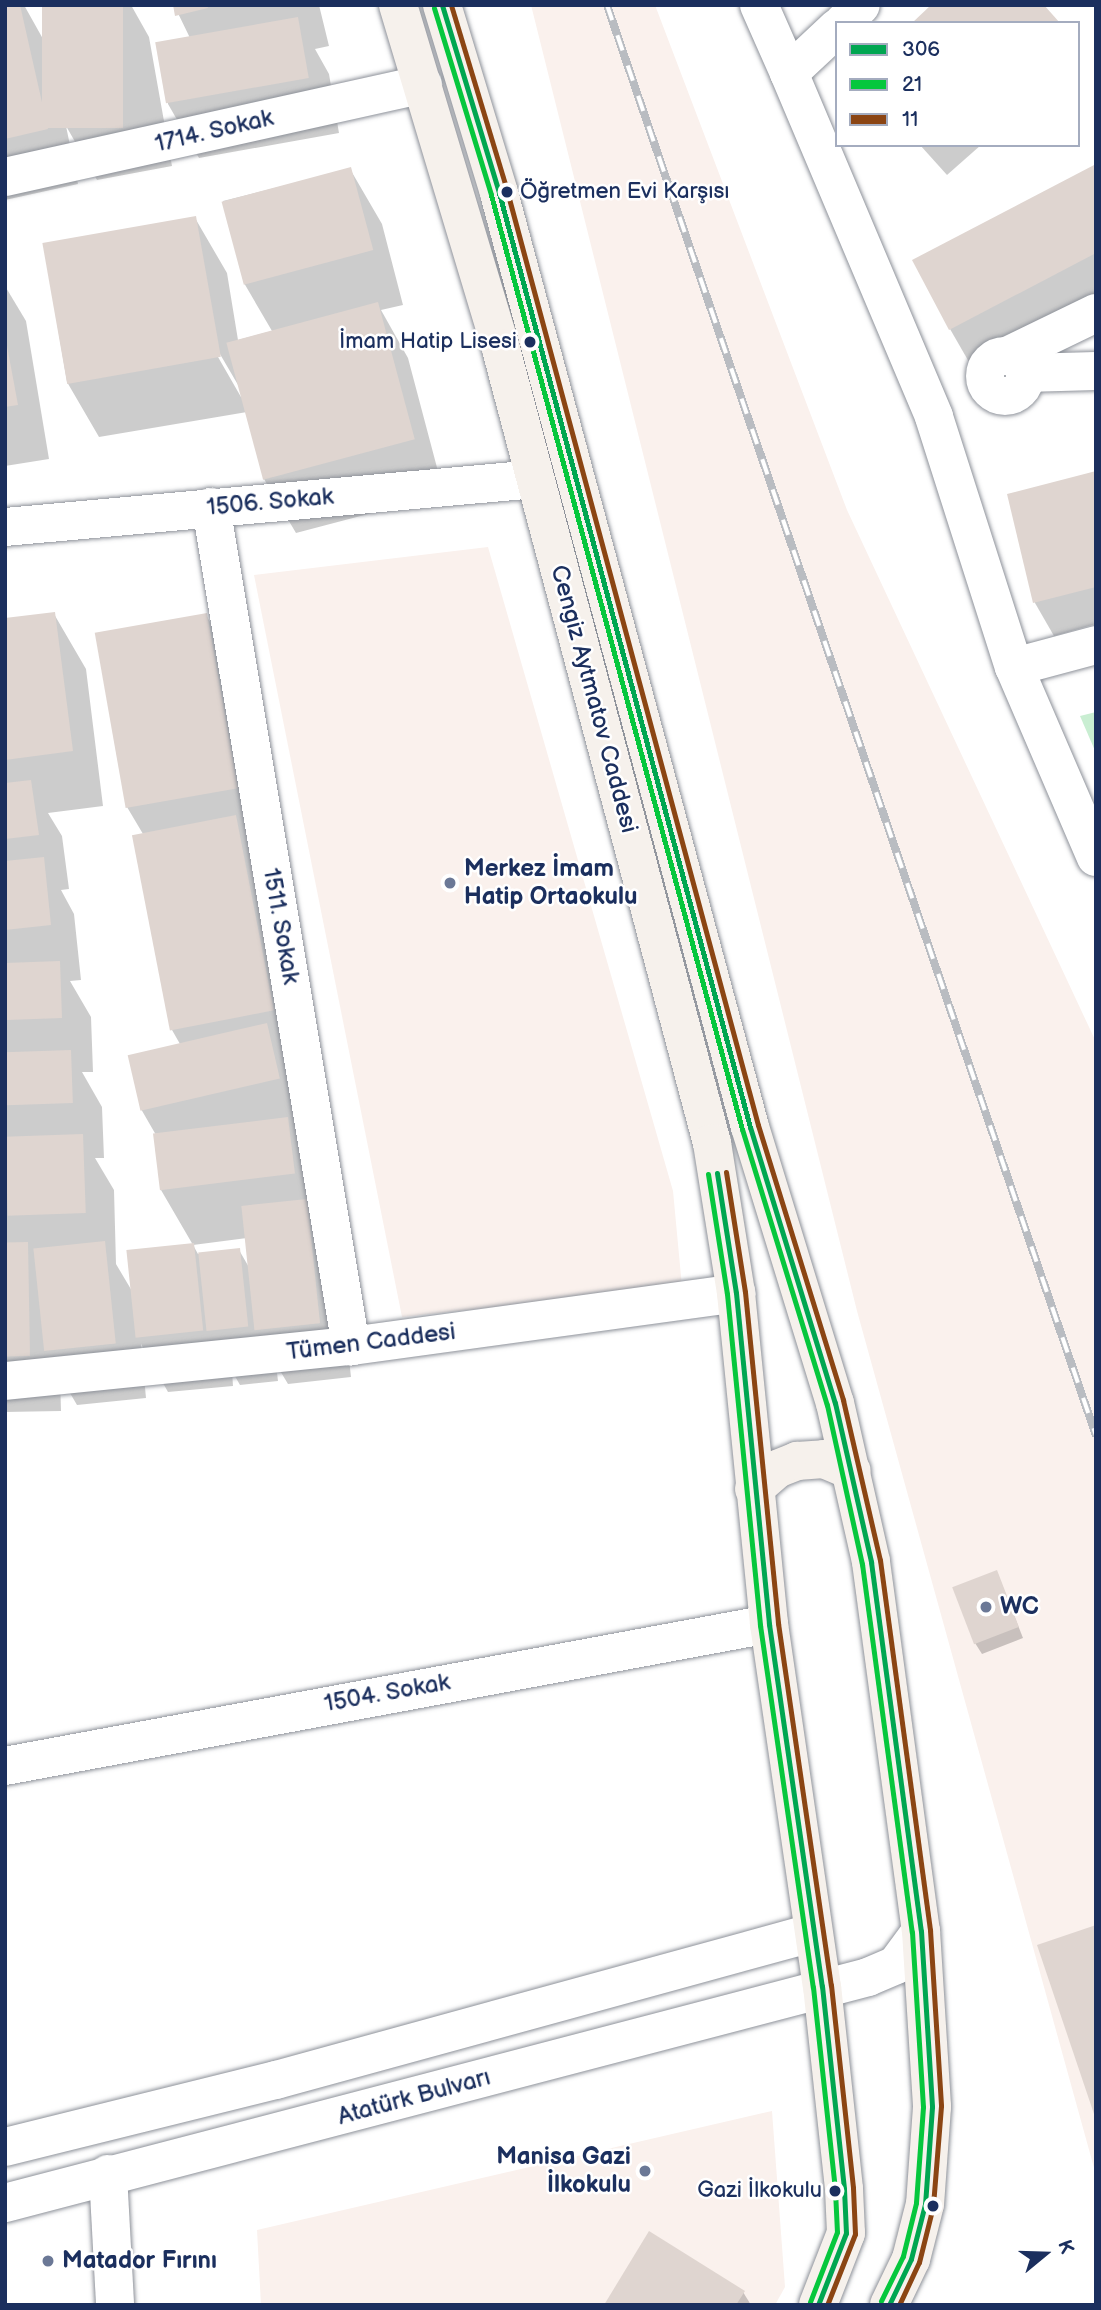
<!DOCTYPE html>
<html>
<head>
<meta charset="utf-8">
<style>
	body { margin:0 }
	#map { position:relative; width:1101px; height:2310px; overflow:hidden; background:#fff; font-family:"Balsamiq Sans",sans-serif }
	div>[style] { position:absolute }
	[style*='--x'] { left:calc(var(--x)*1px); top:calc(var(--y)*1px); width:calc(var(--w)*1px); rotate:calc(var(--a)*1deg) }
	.built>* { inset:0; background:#faf1ed }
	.green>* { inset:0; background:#c9eed2 }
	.shadow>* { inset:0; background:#0003 }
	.building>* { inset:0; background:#dfd5d0; transform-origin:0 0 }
	.roads { filter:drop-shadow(0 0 2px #8e929a) drop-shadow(0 0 2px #8e929a) }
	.street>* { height:38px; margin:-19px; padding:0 19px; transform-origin:19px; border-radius:19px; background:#fff }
	.street>.ring { margin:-19px; padding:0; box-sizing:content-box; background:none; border:38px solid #fff; border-radius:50% }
	.secondary>* { height:38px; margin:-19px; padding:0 19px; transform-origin:19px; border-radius:19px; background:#fff }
	.primary>* { height:38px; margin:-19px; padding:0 19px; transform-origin:19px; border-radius:19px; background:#f6f1ec }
	.rail>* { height:8px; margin-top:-4px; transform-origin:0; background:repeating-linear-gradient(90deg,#fff 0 16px,#b9bcc1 0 32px); box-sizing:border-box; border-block:2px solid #b9bcc1 }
	.bus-1>* { height:5px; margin:-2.5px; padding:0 2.5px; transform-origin:2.5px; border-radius:2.5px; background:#00a651 }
	.bus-2>* { height:5px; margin:-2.5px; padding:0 2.5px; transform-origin:2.5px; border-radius:2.5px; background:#06c73d }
	.bus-3>* { height:5px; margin:-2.5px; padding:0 2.5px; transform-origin:2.5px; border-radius:2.5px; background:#8b4513 }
	.dots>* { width:19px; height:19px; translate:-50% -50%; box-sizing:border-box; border:4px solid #fff; border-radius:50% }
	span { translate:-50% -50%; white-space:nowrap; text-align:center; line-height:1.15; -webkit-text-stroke:5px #fff; paint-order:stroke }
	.bus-label { font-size:22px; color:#1b2f5e }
	.left { translate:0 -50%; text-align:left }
	.right { translate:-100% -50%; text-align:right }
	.street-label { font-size:24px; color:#1b2f5e }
	.poi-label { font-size:24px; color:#1b2f5e; font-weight:700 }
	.frame { position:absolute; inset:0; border:7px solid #1b2f5e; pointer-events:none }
	.legend { position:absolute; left:835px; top:21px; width:245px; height:126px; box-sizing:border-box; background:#fff; border:2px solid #a4acbf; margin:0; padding:9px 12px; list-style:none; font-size:21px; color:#1b2f5e }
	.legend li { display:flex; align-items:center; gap:14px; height:35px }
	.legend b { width:35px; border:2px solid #a4acbf }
	.north { position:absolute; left:1010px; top:2219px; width:70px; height:70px; -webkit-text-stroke:5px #fff; paint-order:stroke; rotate:71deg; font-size:19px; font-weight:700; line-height:28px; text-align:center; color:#1b2f5e }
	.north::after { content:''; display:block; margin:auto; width:24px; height:32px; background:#1b2f5e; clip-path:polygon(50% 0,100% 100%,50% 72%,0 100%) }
</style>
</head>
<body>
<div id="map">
	<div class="built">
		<i style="clip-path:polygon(531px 5px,655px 5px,847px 510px,1096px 1042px,1096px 2175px,857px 1311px)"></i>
		<i style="clip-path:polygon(488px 547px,673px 1191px,682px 1287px,402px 1317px,254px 575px)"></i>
		<i style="clip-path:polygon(772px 2111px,785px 2287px,775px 2305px,261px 2305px,257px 2230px)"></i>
	</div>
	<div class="green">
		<i style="clip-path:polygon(1096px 712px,1096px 753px,1080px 716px)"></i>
	</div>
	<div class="shadow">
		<i style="clip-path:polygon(5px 5px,24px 5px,52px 55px,44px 5px,131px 5px,149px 37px,172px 166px,97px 180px,66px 126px,78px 184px,5px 200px)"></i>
		<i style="clip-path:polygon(174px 5px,319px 5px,329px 46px,315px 49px,329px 74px,339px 133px,199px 158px,168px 104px,157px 44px,190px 38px)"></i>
		<i style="clip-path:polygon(920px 145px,981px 145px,947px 175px)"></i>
		<i style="clip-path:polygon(1096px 166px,1096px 296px,969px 362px,950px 329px)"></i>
		<i style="clip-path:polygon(evenodd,350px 169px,382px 224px,403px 305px,381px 310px,408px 358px,444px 494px,296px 533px,264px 479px,247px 412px,99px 437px,67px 382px,44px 244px,195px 218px,227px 273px,238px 340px,272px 331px,244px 283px,223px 201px,350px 169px,217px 349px,241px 390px,241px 397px,214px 350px,217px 349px)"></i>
		<i style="clip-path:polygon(5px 286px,26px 321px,49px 459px,5px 466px)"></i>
		<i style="clip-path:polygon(1096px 473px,1096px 624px,1054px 636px,1035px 603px,1009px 496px)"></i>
		<i style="clip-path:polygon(54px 614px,86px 669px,103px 806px,48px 813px,62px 836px,69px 889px,61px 890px,74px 914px,81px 980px,70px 981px,91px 1017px,93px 1072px,82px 1072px,102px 1107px,104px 1158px,95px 1158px,114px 1190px,116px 1264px,132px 1291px,193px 1245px,198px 1254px,239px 1250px,250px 1269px,247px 1238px,193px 1245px,161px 1190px,156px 1135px,141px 1109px,180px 1044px,172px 1030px,143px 834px,127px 807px,97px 634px,206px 615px,238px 670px,338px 1255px,351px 1377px,288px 1384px,276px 1364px,278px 1381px,240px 1385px,232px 1371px,233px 1386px,168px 1392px,141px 1344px,146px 1398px,77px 1405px,60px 1376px,61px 1411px,5px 1412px,5px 620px)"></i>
		<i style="clip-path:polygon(997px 1572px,1023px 1638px,982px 1654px,975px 1643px)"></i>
		<i style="clip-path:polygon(743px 2292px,751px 2305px,606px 2305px)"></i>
	</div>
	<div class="building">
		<i style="clip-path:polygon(5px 5px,20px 5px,48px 129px,5px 139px)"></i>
		<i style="left:42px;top:5px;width:81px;height:123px"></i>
		<i style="clip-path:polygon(173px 5px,207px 5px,208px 8px,175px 16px)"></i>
		<i style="clip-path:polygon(931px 5px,1044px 5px,1060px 23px,912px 23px)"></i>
		<i style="left:298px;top:17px;width:62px;height:145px;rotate:80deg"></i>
		<i style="clip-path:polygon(1096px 164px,1096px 253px,949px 330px,912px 260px)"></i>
		<i style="left:351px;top:167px;width:86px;height:134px;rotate:75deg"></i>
		<i style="left:196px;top:216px;width:143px;height:156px;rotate:80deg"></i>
		<i style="left:378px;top:302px;width:142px;height:157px;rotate:75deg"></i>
		<i style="clip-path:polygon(5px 335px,18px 405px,5px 407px)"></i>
		<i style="clip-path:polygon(1096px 471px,1096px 587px,1033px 603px,1007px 494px)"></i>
		<i style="clip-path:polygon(55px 612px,73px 751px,5px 760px,5px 618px)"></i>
		<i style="left:207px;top:613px;width:178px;height:114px;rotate:80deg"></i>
		<i style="clip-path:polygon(31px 780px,39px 835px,5px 839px,5px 783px)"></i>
		<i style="left:236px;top:815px;width:199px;height:106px;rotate:79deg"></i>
		<i style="clip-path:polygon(44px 857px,51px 925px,5px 930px,5px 861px)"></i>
		<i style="left:60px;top:961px;width:57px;height:55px;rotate:88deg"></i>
		<i style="left:267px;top:1023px;width:57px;height:143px;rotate:77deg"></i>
		<i style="left:71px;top:1050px;width:53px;height:66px;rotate:88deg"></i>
		<i style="left:288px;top:1117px;width:57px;height:136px;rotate:83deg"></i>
		<i style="left:83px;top:1134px;width:79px;height:78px;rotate:88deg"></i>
		<i style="left:307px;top:1199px;width:125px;height:66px;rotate:84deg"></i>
		<i style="left:105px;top:1241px;width:103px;height:72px;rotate:84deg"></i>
		<i style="left:28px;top:1242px;width:114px;height:23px;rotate:89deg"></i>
		<i style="left:194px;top:1243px;width:88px;height:68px;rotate:84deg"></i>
		<i style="left:240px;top:1248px;width:79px;height:42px;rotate:84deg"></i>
		<i style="left:997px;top:1570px;width:61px;height:48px;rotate:69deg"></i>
		<i style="clip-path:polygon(1096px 1925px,1096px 2117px,1095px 2117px,1037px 1945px)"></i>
		<i style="clip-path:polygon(649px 2231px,745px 2291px,736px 2305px,604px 2305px)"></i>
	</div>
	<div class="roads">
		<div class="street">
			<i style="--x:759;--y:5;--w:74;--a:66.2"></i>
			<i style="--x:789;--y:73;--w:66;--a:-43.2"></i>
			<i style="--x:843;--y:23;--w:25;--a:-45"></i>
			<i style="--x:789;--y:73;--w:373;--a:67.1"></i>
			<i style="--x:934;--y:417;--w:262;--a:72.3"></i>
			<i style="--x:1014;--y:667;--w:207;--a:66.7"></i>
			<i class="ring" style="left:985px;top:356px;width:2px;height:2px"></i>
			<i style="--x:1007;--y:356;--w:99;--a:-25.8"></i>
			<i style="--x:1025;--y:373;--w:71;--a:-1.6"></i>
			<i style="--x:211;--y:507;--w:851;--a:80.53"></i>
			<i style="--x:5;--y:527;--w:532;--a:-5.17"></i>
			<i style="--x:1014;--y:667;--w:85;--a:-15"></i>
			<i style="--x:5;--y:1766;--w:777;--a:-10.53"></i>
			<i style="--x:108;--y:2174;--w:131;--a:86.9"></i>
		</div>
		<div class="secondary">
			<i style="--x:5;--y:177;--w:428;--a:-12.5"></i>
			<i style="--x:5;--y:1381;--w:348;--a:-5.8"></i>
			<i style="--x:351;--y:1346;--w:389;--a:-7.8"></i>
			<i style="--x:5;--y:2147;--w:279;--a:-13.9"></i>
			<i style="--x:276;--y:2080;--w:556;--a:-15.34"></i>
			<i style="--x:5;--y:2203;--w:892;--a:-14.67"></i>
			<i style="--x:868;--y:1977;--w:30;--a:-23"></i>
			<i style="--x:896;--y:1965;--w:42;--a:-53.7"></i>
		</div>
		<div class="primary">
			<i style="--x:398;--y:5;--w:359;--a:73.3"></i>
			<i style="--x:501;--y:349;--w:822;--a:75.12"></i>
			<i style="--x:712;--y:1143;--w:152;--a:80.9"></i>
			<i style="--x:736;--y:1293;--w:333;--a:84.3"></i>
			<i style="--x:769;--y:1624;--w:366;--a:81.7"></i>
			<i style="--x:822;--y:1986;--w:204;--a:83.8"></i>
			<i style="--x:844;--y:2189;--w:44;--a:87.4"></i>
			<i style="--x:846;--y:2233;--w:77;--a:111.3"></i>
			<i style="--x:442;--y:5;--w:196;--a:73.1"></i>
			<i style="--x:499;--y:193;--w:967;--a:74.96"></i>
			<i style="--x:750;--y:1127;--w:289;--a:72.9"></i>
			<i style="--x:835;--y:1403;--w:163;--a:77.2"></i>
			<i style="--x:871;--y:1562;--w:372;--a:82.3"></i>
			<i style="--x:921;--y:1931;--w:176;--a:86.4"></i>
			<i style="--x:932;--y:2107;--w:97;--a:94.1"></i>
			<i style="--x:925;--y:2204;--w:57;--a:104.3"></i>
			<i style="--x:911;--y:2259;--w:51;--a:115.6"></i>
			<i style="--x:754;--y:1489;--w:30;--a:-41"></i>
			<i style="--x:777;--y:1469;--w:22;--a:-22"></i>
			<i style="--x:797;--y:1461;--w:27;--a:-4"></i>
			<i style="--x:824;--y:1459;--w:30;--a:23"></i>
		</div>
	</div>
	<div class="rail">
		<i style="--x:607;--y:5;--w:1512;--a:71.13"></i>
	</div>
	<div class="bus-1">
		<i style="--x:442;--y:5;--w:196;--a:73.1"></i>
		<i style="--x:499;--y:193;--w:967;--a:74.96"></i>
		<i style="--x:750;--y:1127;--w:289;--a:72.9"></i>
		<i style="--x:835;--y:1403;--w:163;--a:77.2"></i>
		<i style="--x:871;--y:1562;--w:372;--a:82.3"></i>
		<i style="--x:921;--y:1931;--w:176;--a:86.4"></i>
		<i style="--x:932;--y:2107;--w:97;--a:94.1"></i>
		<i style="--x:925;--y:2204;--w:57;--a:104.3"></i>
		<i style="--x:911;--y:2259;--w:51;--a:115.6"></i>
		<i style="--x:717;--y:1173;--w:121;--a:81"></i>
		<i style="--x:736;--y:1293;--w:333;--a:84.3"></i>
		<i style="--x:769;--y:1624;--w:366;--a:81.7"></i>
		<i style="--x:822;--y:1986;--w:204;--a:83.8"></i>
		<i style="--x:844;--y:2189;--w:44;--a:87.4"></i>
		<i style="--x:846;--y:2233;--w:77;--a:111.3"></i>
	</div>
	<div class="bus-2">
		<i style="--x:434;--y:8;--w:195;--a:73"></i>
		<i style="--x:491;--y:195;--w:967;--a:74.96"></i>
		<i style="--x:742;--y:1129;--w:289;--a:72.9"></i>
		<i style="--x:827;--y:1405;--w:163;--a:77.6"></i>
		<i style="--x:862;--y:1564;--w:371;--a:82.3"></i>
		<i style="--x:912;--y:1932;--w:175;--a:86.4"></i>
		<i style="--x:923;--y:2107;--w:96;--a:94.2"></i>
		<i style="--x:916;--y:2203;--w:55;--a:103.8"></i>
		<i style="--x:903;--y:2256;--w:50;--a:116.1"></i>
		<i style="--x:708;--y:1174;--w:121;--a:81"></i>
		<i style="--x:727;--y:1294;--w:333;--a:84.3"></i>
		<i style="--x:760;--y:1625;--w:366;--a:81.7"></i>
		<i style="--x:813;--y:1987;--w:204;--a:83.8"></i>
		<i style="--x:835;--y:2190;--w:42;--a:87.3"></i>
		<i style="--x:837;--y:2232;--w:75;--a:111.1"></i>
	</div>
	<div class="bus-3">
		<i style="--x:451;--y:5;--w:194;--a:73.2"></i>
		<i style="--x:507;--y:191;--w:967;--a:74.96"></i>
		<i style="--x:758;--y:1125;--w:288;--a:72.8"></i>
		<i style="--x:843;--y:1400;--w:164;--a:77"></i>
		<i style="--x:880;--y:1560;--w:373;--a:82.3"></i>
		<i style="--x:930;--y:1930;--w:176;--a:86.4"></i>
		<i style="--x:941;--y:2106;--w:100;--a:94.6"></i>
		<i style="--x:933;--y:2206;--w:58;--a:104"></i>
		<i style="--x:919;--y:2262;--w:47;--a:114.9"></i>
		<i style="--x:726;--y:1172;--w:121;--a:81"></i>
		<i style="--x:745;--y:1292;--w:333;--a:84.3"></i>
		<i style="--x:778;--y:1623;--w:366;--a:81.7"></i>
		<i style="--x:831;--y:1985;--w:204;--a:83.8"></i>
		<i style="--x:853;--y:2188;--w:46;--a:87.5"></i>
		<i style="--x:855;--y:2234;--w:76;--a:111.5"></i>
	</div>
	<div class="dots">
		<i style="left:507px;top:192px;background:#1b2f5e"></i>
		<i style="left:530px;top:342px;background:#1b2f5e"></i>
		<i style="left:450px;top:883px;background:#6b7896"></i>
		<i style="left:986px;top:1607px;background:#6b7896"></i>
		<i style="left:645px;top:2171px;background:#6b7896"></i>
		<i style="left:835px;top:2191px;background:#1b2f5e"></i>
		<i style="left:933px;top:2206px;background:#1b2f5e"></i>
		<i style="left:48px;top:2261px;background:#6b7896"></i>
	</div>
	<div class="bus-label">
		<span class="left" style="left:520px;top:192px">Öğretmen Evi Karşısı</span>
		<span class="right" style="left:517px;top:342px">İmam Hatip Lisesi</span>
		<span class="right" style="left:822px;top:2191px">Gazi İlkokulu</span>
	</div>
	<div class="street-label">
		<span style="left:214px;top:131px;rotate:-13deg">1714. Sokak</span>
		<span style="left:270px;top:502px;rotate:-5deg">1506. Sokak</span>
		<span style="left:594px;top:699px;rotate:75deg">Cengiz Aytmatov Caddesi</span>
		<span style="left:281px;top:926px;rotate:80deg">1511. Sokak</span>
		<span style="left:371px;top:1342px;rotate:-7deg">Tümen Caddesi</span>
		<span style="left:387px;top:1693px;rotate:-10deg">1504. Sokak</span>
		<span style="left:414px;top:2097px;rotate:-15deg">Atatürk Bulvarı</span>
	</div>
	<div class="poi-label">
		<span class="left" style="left:464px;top:883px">Merkez İmam<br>Hatip Ortaokulu</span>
		<span class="left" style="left:1000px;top:1607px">WC</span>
		<span class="right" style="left:631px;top:2171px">Manisa Gazi<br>İlkokulu</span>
		<span class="left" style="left:62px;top:2261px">Matador Fırını</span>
	</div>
	<div class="frame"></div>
	<ul class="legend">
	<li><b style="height:9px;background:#00a651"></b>306</li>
	<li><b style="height:9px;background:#06c73d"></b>21</li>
	<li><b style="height:9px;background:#8b4513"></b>11</li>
	</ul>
	<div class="north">K</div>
</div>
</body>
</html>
